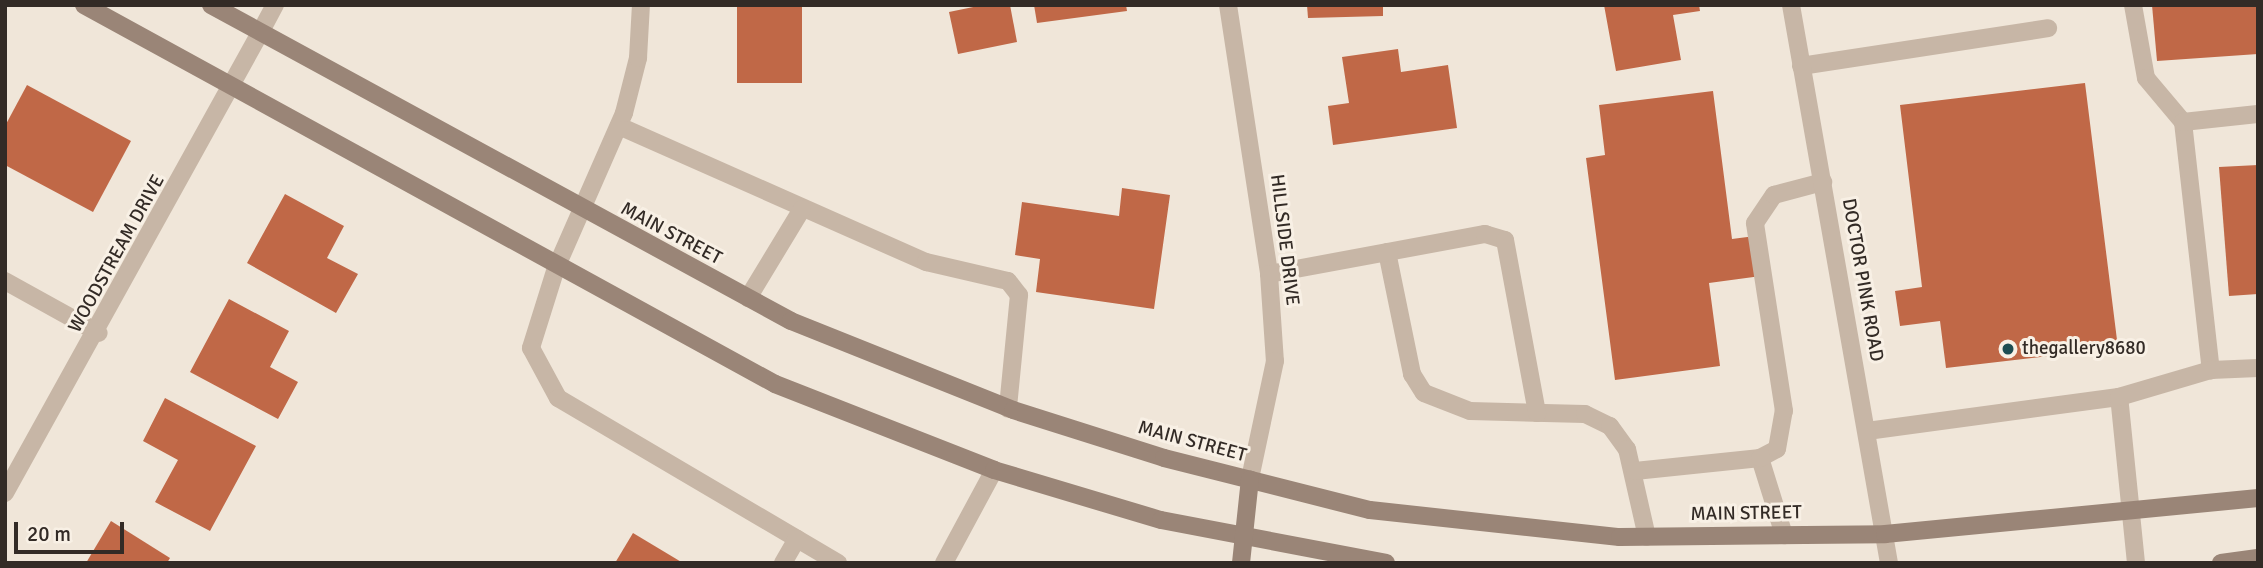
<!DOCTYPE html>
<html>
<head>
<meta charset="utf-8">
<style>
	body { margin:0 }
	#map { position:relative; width:2263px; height:568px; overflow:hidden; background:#f0e6d9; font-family:Signika,sans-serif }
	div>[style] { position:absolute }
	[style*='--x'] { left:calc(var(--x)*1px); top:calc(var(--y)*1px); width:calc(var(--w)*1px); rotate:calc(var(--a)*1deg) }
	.building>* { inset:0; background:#c06847; transform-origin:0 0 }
	.lane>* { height:18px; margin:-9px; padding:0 9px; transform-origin:9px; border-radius:9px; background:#c7b6a6 }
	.street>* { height:18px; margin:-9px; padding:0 9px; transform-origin:9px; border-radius:9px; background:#c7b6a6 }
	.secondary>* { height:18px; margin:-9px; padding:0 9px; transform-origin:9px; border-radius:9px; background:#9a8577 }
	.dots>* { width:19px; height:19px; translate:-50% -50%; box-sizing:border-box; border:4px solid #f8f0e5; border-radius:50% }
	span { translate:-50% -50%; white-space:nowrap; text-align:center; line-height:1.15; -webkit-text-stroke:6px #f8f0e5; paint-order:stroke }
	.street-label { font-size:19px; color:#332b26 }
	.poi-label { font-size:19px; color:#332b26 }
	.left { translate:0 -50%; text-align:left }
	.frame { position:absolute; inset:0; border:7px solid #332b26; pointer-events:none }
	.scale { position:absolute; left:14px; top:522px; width:110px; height:32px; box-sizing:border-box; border:4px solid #332b26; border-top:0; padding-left:9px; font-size:21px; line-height:24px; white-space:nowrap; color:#332b26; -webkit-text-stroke:5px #f8f0e5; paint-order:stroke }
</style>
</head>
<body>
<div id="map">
	<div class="building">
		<i style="left:737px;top:5px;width:65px;height:78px"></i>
		<i style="clip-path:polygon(983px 5px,1010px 5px,1017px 42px,958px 54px,949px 12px)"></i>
		<i style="clip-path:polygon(1034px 5px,1126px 5px,1127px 11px,1037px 23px)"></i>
		<i style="clip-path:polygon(1307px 5px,1383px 5px,1383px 16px,1308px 18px)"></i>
		<i style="clip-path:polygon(1604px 5px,1699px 5px,1700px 11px,1673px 15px,1681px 60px,1616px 71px)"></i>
		<i style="clip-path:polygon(2152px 5px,2258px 5px,2258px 54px,2157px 61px)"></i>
		<i style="clip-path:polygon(1398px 49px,1401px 72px,1448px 65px,1457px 128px,1333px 145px,1328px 106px,1349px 103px,1342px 57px)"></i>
		<i style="clip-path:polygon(2085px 83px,2118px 348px,1946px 368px,1940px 321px,1900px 326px,1895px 291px,1922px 287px,1900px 105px)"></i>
		<i style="clip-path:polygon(27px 85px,131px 141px,93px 212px,5px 165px,5px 126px)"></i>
		<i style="clip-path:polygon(1713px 91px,1732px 239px,1755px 236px,1761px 276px,1709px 283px,1720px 366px,1615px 380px,1586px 158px,1605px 155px,1599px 105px)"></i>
		<i style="clip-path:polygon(2258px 165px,2258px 294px,2229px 296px,2219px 167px)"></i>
		<i style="clip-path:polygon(1122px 188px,1170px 195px,1154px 309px,1036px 292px,1040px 259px,1015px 255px,1022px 202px,1119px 216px)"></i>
		<i style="clip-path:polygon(285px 194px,344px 226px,327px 258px,358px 274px,336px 313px,247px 263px)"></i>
		<i style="clip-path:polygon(229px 299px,289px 331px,270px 367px,298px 382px,278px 419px,190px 372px)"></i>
		<i style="clip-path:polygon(165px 398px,256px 446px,210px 531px,155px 502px,178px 460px,143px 441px)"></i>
		<i style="clip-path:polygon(111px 521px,170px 558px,167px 563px,86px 563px)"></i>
		<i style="clip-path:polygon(633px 533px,683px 563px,615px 563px)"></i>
	</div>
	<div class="lane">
		<i style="--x:2133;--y:5;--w:74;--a:79.9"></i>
		<i style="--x:2146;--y:78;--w:57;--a:49.9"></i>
		<i style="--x:2183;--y:122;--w:250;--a:83.6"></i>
		<i style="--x:2211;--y:370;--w:47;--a:-2.4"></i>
		<i style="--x:260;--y:33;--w:32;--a:-62"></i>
		<i style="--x:1801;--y:66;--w:250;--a:-8.7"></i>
		<i style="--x:2183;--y:122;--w:75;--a:-6.1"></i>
		<i style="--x:619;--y:126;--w:336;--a:23.9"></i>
		<i style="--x:926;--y:262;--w:84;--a:13"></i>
		<i style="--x:1008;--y:281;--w:18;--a:52"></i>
		<i style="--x:1019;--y:295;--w:114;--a:95.6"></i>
		<i style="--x:1387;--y:252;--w:125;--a:78.4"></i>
		<i style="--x:1412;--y:374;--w:22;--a:58"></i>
		<i style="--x:1424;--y:393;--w:49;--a:21.4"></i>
		<i style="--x:1470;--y:411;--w:115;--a:1.5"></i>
		<i style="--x:1585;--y:414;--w:28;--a:26"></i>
		<i style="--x:1610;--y:426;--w:29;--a:54"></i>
		<i style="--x:1627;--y:449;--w:90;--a:77.2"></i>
		<i style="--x:556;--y:268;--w:84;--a:107.4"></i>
		<i style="--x:531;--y:348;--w:57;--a:61.6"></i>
		<i style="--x:558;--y:398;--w:325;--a:30.5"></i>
		<i style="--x:1269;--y:274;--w:220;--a:-10.5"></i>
		<i style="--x:1485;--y:234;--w:21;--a:17"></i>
		<i style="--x:1505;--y:240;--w:176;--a:79.5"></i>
		<i style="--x:748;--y:298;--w:104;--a:-58.8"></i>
		<i style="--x:1867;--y:431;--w:254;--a:-7.7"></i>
		<i style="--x:1760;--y:458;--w:81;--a:72.7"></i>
		<i style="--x:1635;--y:471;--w:126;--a:-5.9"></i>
		<i style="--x:1760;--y:458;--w:19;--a:-28"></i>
		<i style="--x:1777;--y:449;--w:39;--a:-80"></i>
		<i style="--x:1784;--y:411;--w:190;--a:-98.8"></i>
		<i style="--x:1755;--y:223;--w:34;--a:-56"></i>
		<i style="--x:1774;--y:195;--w:51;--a:-14.9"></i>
		<i style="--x:783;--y:563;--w:28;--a:-60"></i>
		<i style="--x:944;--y:563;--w:106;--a:-61.7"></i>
		<i style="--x:2136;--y:563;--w:167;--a:-95.8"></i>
		<i style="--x:2119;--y:397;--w:96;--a:-16.4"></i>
	</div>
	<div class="street">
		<i style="--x:1228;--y:5;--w:272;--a:81.3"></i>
		<i style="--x:1269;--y:274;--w:87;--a:86.1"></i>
		<i style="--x:1275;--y:361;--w:121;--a:102"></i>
		<i style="--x:1791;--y:5;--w:567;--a:80.04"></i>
		<i style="--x:556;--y:268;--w:169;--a:-66.3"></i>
		<i style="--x:624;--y:113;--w:57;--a:-75.7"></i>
		<i style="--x:638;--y:58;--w:53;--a:-86.8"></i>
		<i style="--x:5;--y:281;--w:107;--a:29"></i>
		<i style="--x:5;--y:493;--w:526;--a:-61"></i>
	</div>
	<div class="secondary">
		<i style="--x:84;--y:5;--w:788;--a:28.74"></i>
		<i style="--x:775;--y:384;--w:235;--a:21.4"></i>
		<i style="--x:994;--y:470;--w:174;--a:16.7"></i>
		<i style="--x:1161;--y:520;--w:229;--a:10.8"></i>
		<i style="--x:211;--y:5;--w:660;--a:28.58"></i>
		<i style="--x:791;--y:321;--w:239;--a:21.8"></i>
		<i style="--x:1013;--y:410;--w:158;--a:17.6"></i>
		<i style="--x:1164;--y:458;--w:212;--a:14.2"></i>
		<i style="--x:1370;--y:510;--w:251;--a:6.2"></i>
		<i style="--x:1620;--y:537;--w:265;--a:-0.6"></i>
		<i style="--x:1885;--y:534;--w:375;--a:-5.5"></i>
		<i style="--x:1241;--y:563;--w:84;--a:-83.9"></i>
		<i style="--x:2221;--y:563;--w:37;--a:-8"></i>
	</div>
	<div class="dots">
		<i style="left:2008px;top:349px;background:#1e4d52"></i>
	</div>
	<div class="street-label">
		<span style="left:671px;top:234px;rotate:28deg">MAIN STREET</span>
		<span style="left:1284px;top:240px;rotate:83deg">HILLSIDE DRIVE</span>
		<span style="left:117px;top:254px;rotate:-61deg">WOODSTREAM DRIVE</span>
		<span style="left:1862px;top:280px;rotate:80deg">DOCTOR PINK ROAD</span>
		<span style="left:1192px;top:442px;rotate:15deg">MAIN STREET</span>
		<span style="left:1746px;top:514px;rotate:-1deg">MAIN STREET</span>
	</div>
	<div class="poi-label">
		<span class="left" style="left:2022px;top:349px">thegallery8680</span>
	</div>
	<div class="frame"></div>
	<div class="scale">20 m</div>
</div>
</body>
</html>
